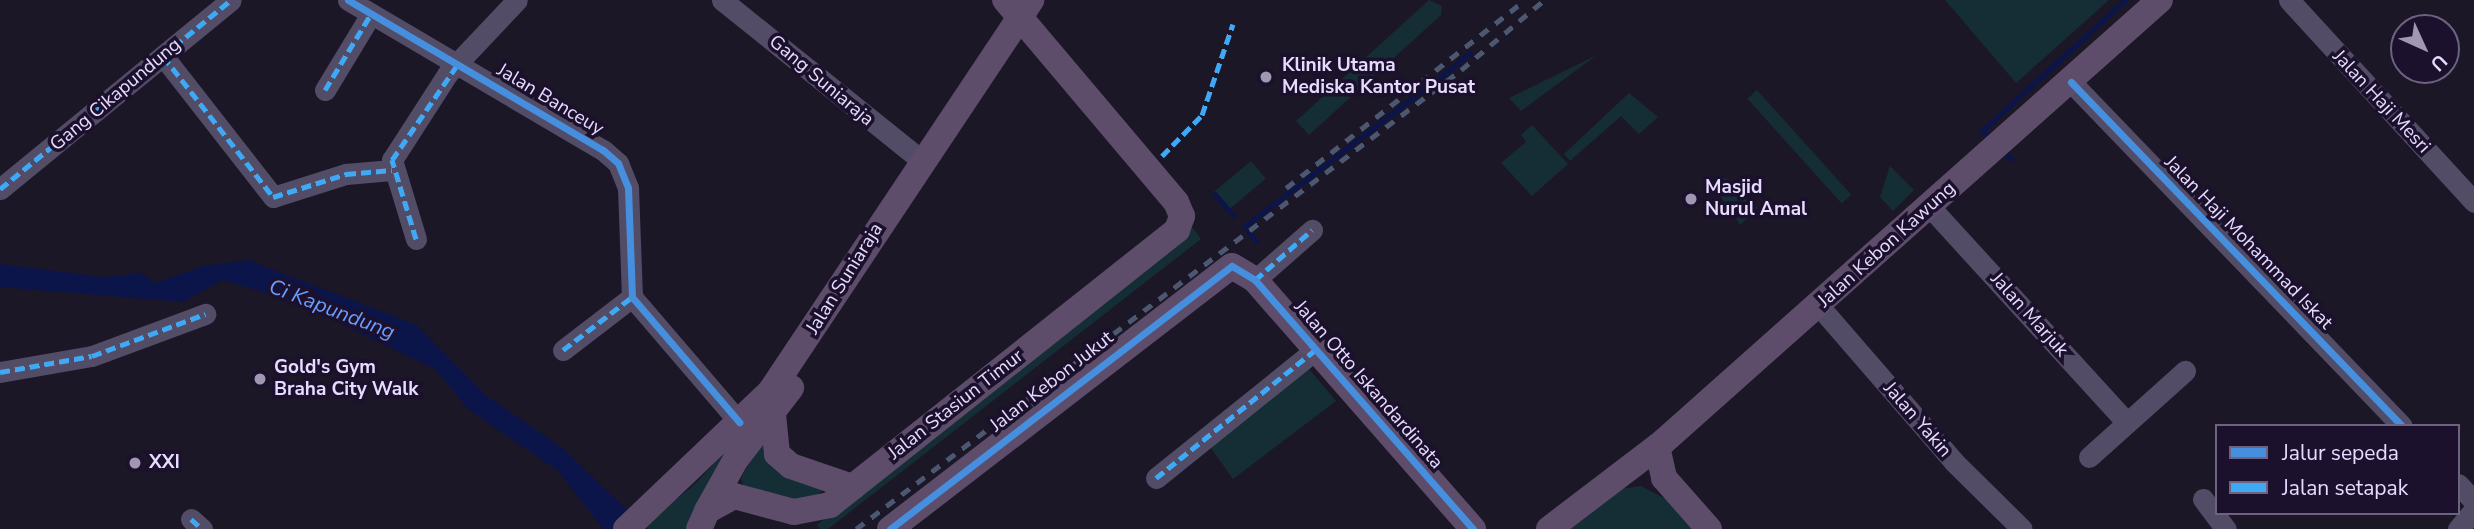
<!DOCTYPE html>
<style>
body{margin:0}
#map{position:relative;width:2474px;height:529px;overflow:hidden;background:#1c1726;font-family:"Nunito Sans",sans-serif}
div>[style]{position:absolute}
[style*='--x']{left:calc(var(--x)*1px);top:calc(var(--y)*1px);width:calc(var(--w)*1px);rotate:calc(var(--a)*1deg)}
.green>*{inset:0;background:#152d34;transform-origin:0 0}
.water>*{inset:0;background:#0c1549}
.stream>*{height:4.5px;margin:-2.25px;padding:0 2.25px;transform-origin:2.25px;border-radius:2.25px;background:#0c1549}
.minor>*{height:21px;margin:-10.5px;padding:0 10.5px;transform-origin:10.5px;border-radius:10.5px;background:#524c67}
.major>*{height:26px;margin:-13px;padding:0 13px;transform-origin:13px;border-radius:13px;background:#5d4d6b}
.rail>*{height:4.5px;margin-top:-2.25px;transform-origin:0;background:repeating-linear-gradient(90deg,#4c5871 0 10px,transparent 0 19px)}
.quiet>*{height:5px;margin-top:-2.5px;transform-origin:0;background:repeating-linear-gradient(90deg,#3fa9f5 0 10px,transparent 0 15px)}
.cycleway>*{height:7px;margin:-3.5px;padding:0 3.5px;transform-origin:3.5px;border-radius:3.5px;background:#468fdf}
.dots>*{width:19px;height:19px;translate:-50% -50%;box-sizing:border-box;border:4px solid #1b112c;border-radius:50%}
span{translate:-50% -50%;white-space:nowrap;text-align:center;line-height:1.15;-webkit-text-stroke:7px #1b112c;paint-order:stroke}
.poi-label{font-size:19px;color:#e7dcff;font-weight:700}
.left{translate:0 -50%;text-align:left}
.street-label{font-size:19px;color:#e7dcff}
.water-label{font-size:21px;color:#6a9cff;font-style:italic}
.legend{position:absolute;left:2215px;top:424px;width:245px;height:91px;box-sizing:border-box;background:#1b112c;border:2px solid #6d6280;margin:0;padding:9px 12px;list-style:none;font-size:21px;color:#e7dcff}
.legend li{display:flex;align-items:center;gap:14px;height:35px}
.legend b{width:35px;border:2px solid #6d6280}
.north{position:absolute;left:2390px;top:14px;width:70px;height:70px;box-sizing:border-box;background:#1b112c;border:2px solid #6d6280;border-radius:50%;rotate:135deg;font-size:19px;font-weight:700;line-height:28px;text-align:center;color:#e7dcff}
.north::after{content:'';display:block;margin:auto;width:24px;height:32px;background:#a097b3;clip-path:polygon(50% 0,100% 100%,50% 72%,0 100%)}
</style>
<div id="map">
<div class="green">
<i style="clip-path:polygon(1429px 0,1442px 6px,1441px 15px,1309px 135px,1296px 121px)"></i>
<i style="clip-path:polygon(1945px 0,2109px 0,2016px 83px)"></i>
<i style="clip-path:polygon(1597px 55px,1521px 111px,1509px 98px)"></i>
<i style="left:1757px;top:90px;width:141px;height:13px;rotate:48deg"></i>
<i style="clip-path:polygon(1629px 93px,1658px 117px,1639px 134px,1621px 116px,1570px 161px,1564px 154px)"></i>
<i style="clip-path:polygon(1532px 125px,1568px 164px,1532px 196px,1501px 163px,1526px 142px,1521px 135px)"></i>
<i style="left:1251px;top:161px;width:23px;height:48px;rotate:50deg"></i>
<i style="clip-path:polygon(1890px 166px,1914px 190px,1893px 211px,1880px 197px)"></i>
<i style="clip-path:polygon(1718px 176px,1731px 180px,1758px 208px,1740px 225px,1711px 183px)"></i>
<i style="clip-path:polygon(1193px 228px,1201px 239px,828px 529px,820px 529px,817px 525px)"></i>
<i style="clip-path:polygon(1304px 363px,1336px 401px,1233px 479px,1208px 444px)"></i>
<i style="clip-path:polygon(777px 396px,717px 471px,685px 529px,647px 529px,648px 521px,692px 487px)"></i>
<i style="clip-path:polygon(763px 438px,820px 482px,822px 492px,793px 506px,745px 492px,741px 478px)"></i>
<i style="clip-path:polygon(1641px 486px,1670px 501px,1694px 529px,1567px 529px,1613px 490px)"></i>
</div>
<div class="water">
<i style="clip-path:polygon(248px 260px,417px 325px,484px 394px,564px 449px,646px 529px,603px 529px,558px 471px,468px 409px,435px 369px,293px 301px,223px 280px,183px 302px,0 287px,0 264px,104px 277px,141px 273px,155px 283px,203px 266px)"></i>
</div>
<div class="stream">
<i style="--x:1434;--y:82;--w:46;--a:-38.9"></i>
<i style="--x:1991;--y:139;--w:12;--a:-138"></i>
<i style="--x:1982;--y:131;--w:194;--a:-42.5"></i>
<i style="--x:2002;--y:150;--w:13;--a:42"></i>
<i style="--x:1215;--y:194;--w:28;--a:49"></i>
<i style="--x:1244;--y:227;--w:232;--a:-37.5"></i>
<i style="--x:1248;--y:231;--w:13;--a:48"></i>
</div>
<div class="minor">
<i style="--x:348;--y:0;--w:296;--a:30.5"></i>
<i style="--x:603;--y:150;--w:20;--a:41"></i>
<i style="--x:618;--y:163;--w:27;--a:68"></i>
<i style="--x:628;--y:188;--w:109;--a:87.9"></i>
<i style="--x:632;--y:297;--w:165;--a:49.4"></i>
<i style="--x:722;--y:0;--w:257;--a:38.8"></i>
<i style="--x:2289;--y:0;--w:274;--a:47.5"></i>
<i style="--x:163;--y:56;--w:179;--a:52"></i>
<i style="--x:273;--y:197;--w:77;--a:-17.5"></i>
<i style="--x:346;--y:174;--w:46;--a:-5"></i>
<i style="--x:2071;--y:82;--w:477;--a:46.1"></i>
<i style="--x:325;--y:90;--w:89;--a:-58.8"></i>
<i style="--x:0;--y:189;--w:298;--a:-39.3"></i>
<i style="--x:1930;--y:207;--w:292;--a:47.6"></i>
<i style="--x:416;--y:239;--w:83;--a:-106.9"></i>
<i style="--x:392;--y:160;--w:103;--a:-57.2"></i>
<i style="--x:448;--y:73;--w:100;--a:-46.6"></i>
<i style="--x:1255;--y:280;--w:76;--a:-41.3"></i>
<i style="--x:1819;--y:306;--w:206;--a:49.1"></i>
<i style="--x:1954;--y:462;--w:95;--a:44.6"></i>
<i style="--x:563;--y:350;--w:87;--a:-37.5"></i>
<i style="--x:0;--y:372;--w:93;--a:-9.9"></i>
<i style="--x:92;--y:356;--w:121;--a:-20.4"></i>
<i style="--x:2089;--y:457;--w:129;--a:-41.9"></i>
<i style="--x:1156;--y:478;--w:203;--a:-38.8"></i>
<i style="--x:2458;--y:484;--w:23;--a:47"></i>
<i style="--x:2203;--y:499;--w:38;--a:53"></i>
<i style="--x:191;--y:519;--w:15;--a:42"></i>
<i style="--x:2458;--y:529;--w:25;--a:-50"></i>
</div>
<div class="major">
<i style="--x:773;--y:414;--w:40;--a:84.3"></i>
<i style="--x:777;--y:454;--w:18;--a:41"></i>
<i style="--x:791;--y:466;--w:65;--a:19"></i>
<i style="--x:1657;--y:447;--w:32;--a:77"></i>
<i style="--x:1664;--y:478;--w:68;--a:48.6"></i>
<i style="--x:708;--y:509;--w:57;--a:-60.8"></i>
<i style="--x:736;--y:459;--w:90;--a:-52.2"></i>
<i style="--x:626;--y:529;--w:199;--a:-43.6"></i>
<i style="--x:770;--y:392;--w:471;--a:-56.3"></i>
<i style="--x:699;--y:529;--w:20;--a:-66"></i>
<i style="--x:707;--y:511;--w:31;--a:-29"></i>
<i style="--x:734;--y:496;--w:62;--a:14.9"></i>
<i style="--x:794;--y:512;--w:37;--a:-11"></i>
<i style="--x:830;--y:505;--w:443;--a:-38.4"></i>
<i style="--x:1177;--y:230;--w:15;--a:-70"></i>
<i style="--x:1182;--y:216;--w:15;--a:-113"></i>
<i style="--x:1176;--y:202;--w:265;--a:-130.2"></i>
<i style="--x:890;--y:529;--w:431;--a:-37.6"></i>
<i style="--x:1232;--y:266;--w:27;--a:31"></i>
<i style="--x:1255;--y:280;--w:331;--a:48.8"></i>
<i style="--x:1549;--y:529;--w:143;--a:-37.3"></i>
<i style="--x:1663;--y:442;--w:665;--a:-41.65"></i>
</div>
<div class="rail">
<i style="--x:1286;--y:188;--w:304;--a:-38.2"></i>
<i style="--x:856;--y:529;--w:759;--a:-37.19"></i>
<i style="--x:1461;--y:70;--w:109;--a:-40.1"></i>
</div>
<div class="quiet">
<i style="--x:163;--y:56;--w:179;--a:52"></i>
<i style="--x:273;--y:197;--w:77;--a:-17.5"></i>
<i style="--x:346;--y:174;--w:46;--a:-5"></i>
<i style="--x:325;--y:90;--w:89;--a:-58.8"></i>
<i style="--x:1162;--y:156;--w:57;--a:-45.7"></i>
<i style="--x:1202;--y:115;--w:96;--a:-71.2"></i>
<i style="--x:0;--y:189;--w:298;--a:-39.3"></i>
<i style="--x:416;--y:239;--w:83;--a:-106.9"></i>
<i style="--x:392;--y:160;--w:116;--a:-55.5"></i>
<i style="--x:1255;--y:280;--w:76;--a:-41.3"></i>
<i style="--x:563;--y:350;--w:87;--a:-37.5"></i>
<i style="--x:0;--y:372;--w:93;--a:-9.9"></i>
<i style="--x:92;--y:356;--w:121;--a:-20.4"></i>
<i style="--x:1156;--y:478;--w:203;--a:-38.8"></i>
<i style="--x:191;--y:519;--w:15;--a:42"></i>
</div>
<div class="cycleway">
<i style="--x:348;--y:0;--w:296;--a:30.5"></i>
<i style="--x:603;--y:150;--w:20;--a:41"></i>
<i style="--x:618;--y:163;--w:27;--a:68"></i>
<i style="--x:628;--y:188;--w:109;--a:87.9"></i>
<i style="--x:632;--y:297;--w:165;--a:49.4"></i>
<i style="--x:2071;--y:82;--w:477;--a:46.1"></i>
<i style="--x:890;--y:529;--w:431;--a:-37.6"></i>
<i style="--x:1232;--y:266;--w:27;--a:31"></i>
<i style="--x:1255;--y:280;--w:331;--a:48.8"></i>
</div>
<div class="dots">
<i style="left:1266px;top:77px;background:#a097b3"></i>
<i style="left:1691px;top:199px;background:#a097b3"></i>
<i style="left:260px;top:379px;background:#a097b3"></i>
<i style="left:135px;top:463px;background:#a097b3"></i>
</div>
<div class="poi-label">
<span class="left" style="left:1282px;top:77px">Klinik Utama<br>Mediska Kantor Pusat</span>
<span class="left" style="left:1705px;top:199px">Masjid<br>Nurul Amal</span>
<span class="left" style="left:274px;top:379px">Gold's Gym<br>Braha City Walk</span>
<span class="left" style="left:149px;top:463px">XXI</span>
</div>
<div class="street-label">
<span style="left:821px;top:81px;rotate:40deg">Gang Suniaraja</span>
<span style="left:116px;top:95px;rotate:-40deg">Gang Cikapundung</span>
<span style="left:550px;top:100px;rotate:31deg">Jalan Banceuy</span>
<span style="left:2381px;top:102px;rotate:47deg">Jalan Haji Mesri</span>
<span style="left:2248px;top:243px;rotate:46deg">Jalan Haji Mohammad Iskat</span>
<span style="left:1887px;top:245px;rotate:-42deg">Jalan Kebon Kawung</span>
<span style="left:845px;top:279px;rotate:-58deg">Jalan Suniaraja</span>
<span style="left:2029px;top:315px;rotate:48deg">Jalan Marjuk</span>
<span style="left:1052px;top:382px;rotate:-38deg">Jalan Kebon Jukut</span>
<span style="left:1368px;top:385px;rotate:49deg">Jalan Otto Iskandardinata</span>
<span style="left:956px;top:405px;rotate:-38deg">Jalan Stasiun Timur</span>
<span style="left:1917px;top:420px;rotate:49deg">Jalan Yakin</span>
</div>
<div class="water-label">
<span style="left:332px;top:309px;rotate:21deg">Ci Kapundung</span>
</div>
<ul class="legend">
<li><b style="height:9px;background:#468fdf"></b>Jalur sepeda</li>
<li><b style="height:9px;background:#3fa9f5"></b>Jalan setapak</li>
</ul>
<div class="north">U</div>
</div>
